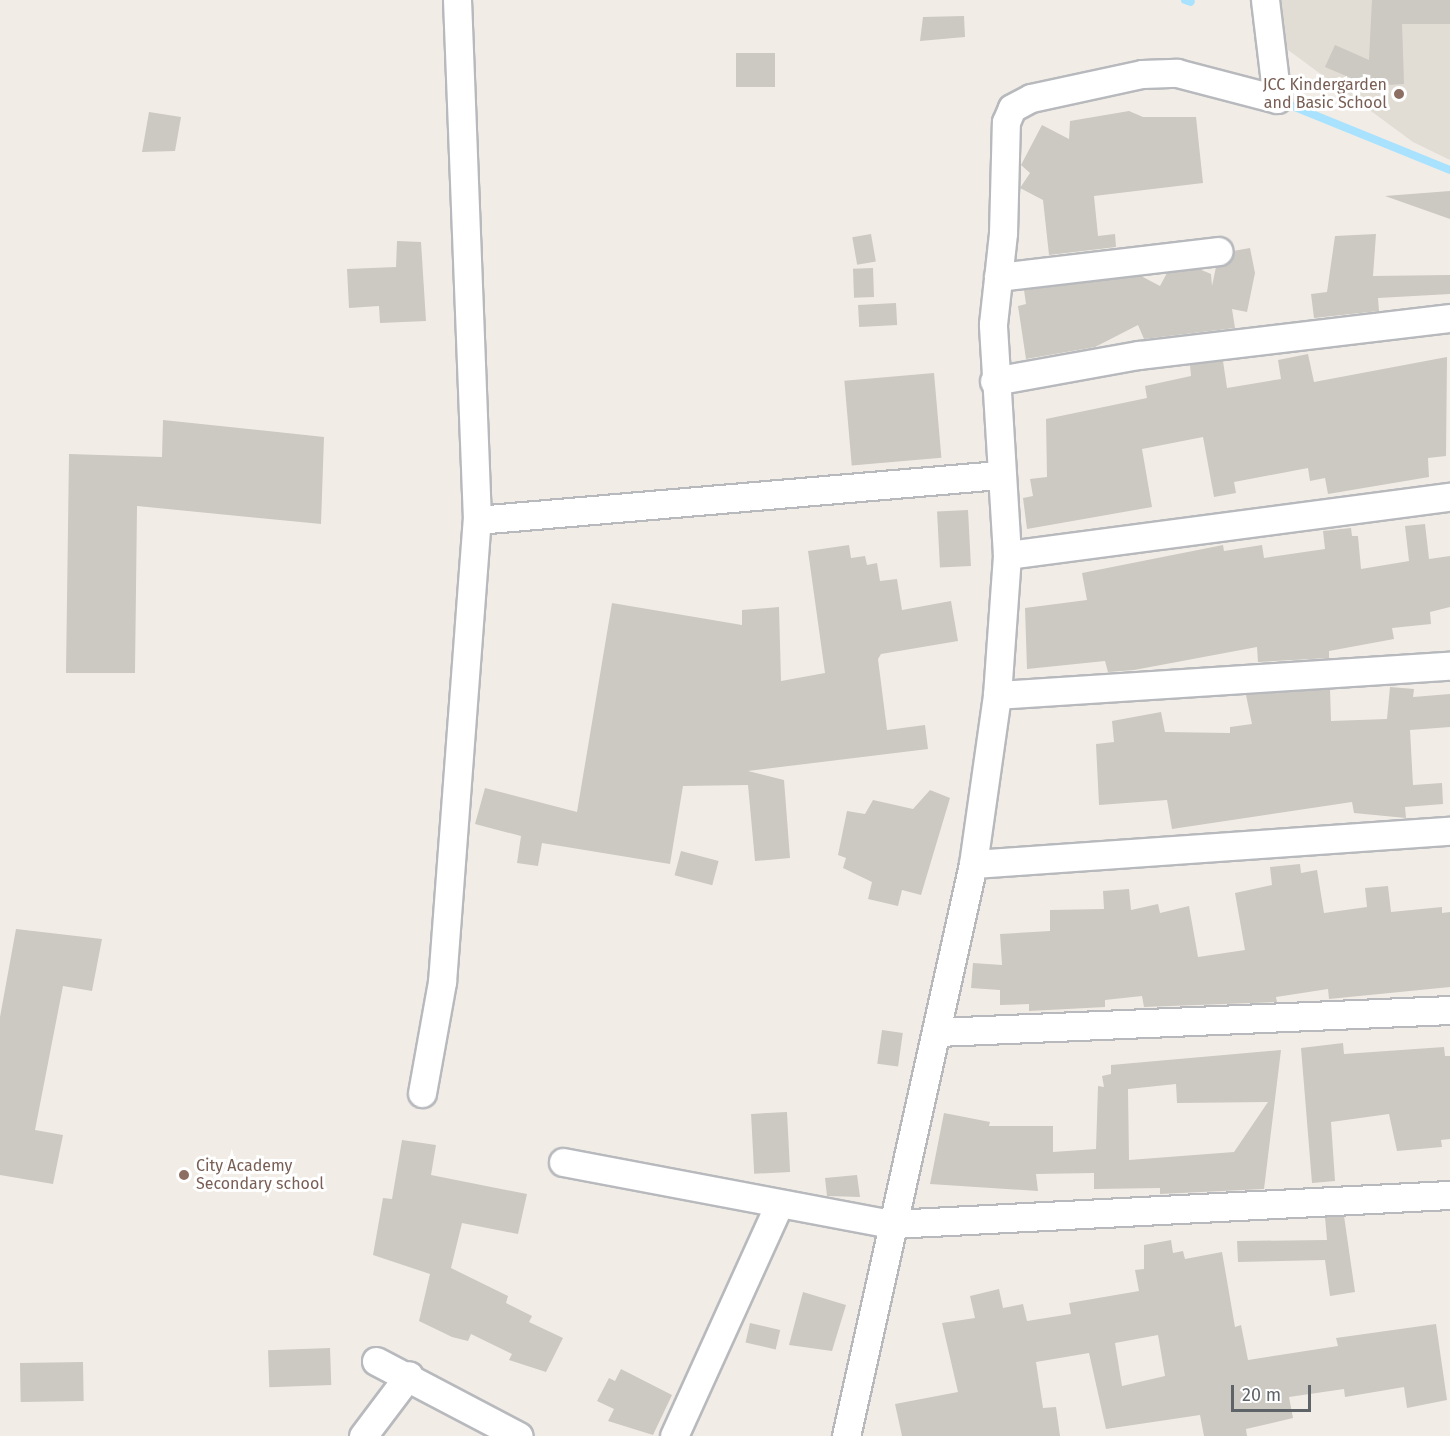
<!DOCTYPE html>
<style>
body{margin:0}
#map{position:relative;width:1450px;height:1436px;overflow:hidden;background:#f1ede6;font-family:"Fira Sans",sans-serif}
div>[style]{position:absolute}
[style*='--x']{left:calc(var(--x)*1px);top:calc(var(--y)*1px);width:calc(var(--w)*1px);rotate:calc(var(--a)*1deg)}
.education>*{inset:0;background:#e1dcd4}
.stream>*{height:8px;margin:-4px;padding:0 4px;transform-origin:4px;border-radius:4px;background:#a8e2ff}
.building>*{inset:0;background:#ccc8c2;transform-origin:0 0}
.roads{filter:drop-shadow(2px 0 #b7b9bd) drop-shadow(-2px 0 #b7b9bd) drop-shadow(0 2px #b7b9bd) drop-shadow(0 -2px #b7b9bd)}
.minor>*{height:27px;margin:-13.5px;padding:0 13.5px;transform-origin:13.5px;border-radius:13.5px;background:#fff}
.dots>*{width:16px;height:16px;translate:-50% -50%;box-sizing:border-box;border:3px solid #fff;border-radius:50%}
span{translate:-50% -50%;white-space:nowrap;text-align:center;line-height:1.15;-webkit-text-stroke:6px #fff;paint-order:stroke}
.education-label{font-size:16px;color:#785e54}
.right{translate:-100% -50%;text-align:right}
.left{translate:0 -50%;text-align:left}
.scale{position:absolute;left:1231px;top:1385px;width:80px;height:27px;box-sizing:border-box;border:3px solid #5e6367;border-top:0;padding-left:8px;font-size:18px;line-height:21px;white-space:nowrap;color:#5e6367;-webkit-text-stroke:4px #fff;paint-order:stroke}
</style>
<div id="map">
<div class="education">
<i style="clip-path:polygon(1281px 0,1450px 0,1450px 160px,1413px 142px,1284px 47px)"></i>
</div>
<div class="stream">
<i style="--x:1185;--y:0;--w:6;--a:18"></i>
<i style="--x:1280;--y:101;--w:183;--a:22.1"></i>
</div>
<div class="building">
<i style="clip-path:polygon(1372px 0,1450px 0,1450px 24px,1402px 24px,1404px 84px,1370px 86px,1325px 67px,1335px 45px,1369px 60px)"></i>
<i style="clip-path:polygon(964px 16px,965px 37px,920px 41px,923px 17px)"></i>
<i style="left:736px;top:53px;width:39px;height:34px"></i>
<i style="clip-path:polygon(1129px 111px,1143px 117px,1196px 117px,1203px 183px,1094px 196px,1098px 236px,1115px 234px,1116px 247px,1049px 255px,1043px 200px,1020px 188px,1030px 173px,1021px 165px,1042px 125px,1069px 139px,1070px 121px)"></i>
<i style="clip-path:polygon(149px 112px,181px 117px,175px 151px,142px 152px)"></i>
<i style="clip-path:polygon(1450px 191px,1450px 219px,1385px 196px)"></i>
<i style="left:871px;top:234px;width:28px;height:19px;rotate:80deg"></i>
<i style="clip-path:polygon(1376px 234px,1373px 276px,1450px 275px,1450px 294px,1378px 298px,1379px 311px,1314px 318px,1311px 294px,1327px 292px,1335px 236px)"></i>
<i style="clip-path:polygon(397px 241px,421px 242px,426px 321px,380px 323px,379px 306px,349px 308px,347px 269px,396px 267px)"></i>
<i style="clip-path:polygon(1250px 248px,1255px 273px,1247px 312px,1232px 309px,1235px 328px,1144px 339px,1138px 325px,1095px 347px,1026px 359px,1018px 306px,1026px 304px,1024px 290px,1141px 276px,1160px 286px,1167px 273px,1199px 269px,1211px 274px,1212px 286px,1216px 267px,1228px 263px,1233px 251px)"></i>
<i style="left:873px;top:268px;width:29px;height:20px;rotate:88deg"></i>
<i style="left:896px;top:303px;width:22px;height:38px;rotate:87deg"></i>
<i style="clip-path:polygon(1308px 354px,1314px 382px,1447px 357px,1446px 456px,1428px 458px,1429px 477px,1328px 494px,1325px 478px,1310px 481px,1308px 468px,1234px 482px,1236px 493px,1214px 497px,1203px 437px,1142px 449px,1152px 507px,1027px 529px,1023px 498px,1033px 496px,1030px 479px,1047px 477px,1046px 419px,1147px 398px,1145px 386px,1191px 376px,1190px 365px,1223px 361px,1227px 388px,1281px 379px,1278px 360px)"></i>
<i style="left:934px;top:373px;width:85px;height:90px;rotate:85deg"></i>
<i style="clip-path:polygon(163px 420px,324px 437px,321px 524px,137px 506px,135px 673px,66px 673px,69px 454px,162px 457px)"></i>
<i style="left:968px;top:510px;width:56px;height:31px;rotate:87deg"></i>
<i style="clip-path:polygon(1425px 524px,1429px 559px,1450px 556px,1450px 607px,1430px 612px,1431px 624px,1392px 628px,1394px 639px,1329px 651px,1329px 658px,1258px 662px,1257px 647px,1134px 670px,1108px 672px,1105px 661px,1027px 669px,1025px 608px,1087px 600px,1082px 573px,1223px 545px,1224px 551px,1262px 545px,1264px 558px,1325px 549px,1323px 531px,1351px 528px,1352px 536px,1358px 536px,1361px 569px,1409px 561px,1405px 526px)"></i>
<i style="clip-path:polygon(849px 545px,851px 558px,865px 556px,867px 565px,877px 563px,880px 581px,897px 579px,902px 610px,951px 601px,958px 641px,881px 654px,878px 659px,887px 730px,925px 725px,928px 749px,748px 771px,784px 780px,790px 858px,755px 861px,748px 785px,683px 786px,670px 864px,542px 843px,538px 866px,517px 863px,521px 836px,475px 824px,485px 788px,577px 812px,612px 603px,742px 625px,742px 610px,779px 607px,781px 681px,825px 673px,808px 551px)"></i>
<i style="clip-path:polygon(1390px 687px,1414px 689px,1413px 697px,1450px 694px,1450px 727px,1410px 730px,1413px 785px,1442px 783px,1443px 804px,1405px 807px,1406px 818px,1354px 813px,1352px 802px,1172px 829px,1167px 800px,1099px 805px,1096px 744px,1114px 742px,1112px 721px,1161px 712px,1165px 732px,1230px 733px,1230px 727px,1252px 724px,1246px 695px,1330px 689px,1331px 721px,1387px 719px)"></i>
<i style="clip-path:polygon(930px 790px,950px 798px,921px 895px,902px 890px,898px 906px,868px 899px,872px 882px,843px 868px,846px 858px,838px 855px,847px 811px,865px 814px,873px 800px,913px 809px)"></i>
<i style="left:681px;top:851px;width:39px;height:25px;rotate:15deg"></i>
<i style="clip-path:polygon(1300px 864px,1301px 873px,1317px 870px,1324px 913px,1367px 907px,1365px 888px,1388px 886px,1391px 912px,1442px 907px,1442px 913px,1450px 912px,1450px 987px,1329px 999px,1328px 989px,1276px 997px,1277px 1002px,1144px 1007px,1142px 996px,1105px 1000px,1105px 1007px,1029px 1011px,1029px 1004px,1000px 1005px,1000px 990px,971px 988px,973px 963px,1002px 965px,1000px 934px,1050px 931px,1050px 910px,1104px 909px,1103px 891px,1129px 889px,1131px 910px,1158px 904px,1160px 913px,1189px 906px,1198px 957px,1245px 950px,1235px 893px,1272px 885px,1270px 867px)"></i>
<i style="clip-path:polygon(16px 929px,102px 939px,92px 991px,63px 986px,35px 1130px,63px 1135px,53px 1184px,0 1175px,0 1017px)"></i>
<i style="left:882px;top:1030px;width:21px;height:34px;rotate:8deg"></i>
<i style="clip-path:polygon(1343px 1043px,1344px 1054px,1444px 1047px,1445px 1056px,1450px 1056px,1450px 1139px,1441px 1140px,1442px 1147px,1397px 1151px,1389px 1114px,1331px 1122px,1335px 1181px,1312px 1183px,1301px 1048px)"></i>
<i style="clip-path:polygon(evenodd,1281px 1050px,1264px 1189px,1160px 1194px,1160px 1188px,1094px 1189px,1094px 1173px,1036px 1174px,1038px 1191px,930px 1184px,944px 1113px,990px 1122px,989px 1126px,1053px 1126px,1053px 1152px,1096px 1149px,1098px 1086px,1104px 1087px,1102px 1076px,1111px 1074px,1111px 1065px,1281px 1050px,1176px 1084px,1177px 1103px,1268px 1102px,1234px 1152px,1129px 1160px,1128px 1089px,1176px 1084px)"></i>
<i style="left:787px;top:1112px;width:60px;height:36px;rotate:87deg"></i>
<i style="clip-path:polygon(402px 1140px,436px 1145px,431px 1175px,527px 1194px,518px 1234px,462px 1223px,451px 1268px,508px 1296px,506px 1303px,532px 1316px,529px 1322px,563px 1338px,546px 1372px,509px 1360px,512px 1354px,471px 1334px,468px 1341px,452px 1337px,419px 1321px,430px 1274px,373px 1255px,383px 1198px,392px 1199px)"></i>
<i style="clip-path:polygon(857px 1175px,860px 1197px,827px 1196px,825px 1178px)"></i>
<i style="clip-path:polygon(1344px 1216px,1355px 1292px,1330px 1296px,1325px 1260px,1238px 1262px,1237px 1241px,1327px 1240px,1325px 1217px)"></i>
<i style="clip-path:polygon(evenodd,1171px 1240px,1173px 1253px,1183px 1251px,1185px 1259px,1222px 1252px,1235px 1327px,1241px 1325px,1248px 1360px,1338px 1346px,1336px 1338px,1436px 1324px,1447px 1400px,1407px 1408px,1404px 1387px,1345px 1397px,1344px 1389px,1289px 1397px,1293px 1418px,1246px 1429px,1247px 1436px,1204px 1436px,1200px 1415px,1106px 1429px,1089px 1353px,1036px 1362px,1043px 1408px,1056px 1407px,1060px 1436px,902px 1436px,895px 1404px,958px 1392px,942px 1323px,975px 1318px,970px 1296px,999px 1289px,1003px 1308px,1023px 1304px,1027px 1321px,1071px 1314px,1069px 1303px,1139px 1291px,1135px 1270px,1144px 1269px,1144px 1245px,1171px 1240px,1158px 1335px,1165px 1376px,1122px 1386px,1115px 1343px,1158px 1335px)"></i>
<i style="clip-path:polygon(803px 1292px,846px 1305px,832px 1351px,789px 1345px)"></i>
<i style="left:750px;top:1323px;width:31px;height:20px;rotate:13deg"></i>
<i style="left:330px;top:1348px;width:37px;height:62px;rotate:88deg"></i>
<i style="left:83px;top:1362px;width:39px;height:63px;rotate:89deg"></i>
<i style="clip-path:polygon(621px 1369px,672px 1395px,653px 1435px,608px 1421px,614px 1409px,597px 1401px,609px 1378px,615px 1381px)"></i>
</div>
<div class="roads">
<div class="minor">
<i style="--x:998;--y:277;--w:222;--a:-6.7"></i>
<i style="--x:994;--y:381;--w:147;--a:-10.2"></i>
<i style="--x:1139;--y:355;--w:313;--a:-6.8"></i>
<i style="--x:477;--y:520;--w:524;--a:-4.93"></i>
<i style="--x:1007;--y:555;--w:447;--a:-7.5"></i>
<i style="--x:997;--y:695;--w:454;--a:-3.7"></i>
<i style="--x:973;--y:864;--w:478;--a:-4"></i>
<i style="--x:938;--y:1032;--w:512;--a:-2.46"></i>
<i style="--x:422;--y:1093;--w:113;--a:-79.8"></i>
<i style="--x:442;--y:982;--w:463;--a:-85.7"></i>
<i style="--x:477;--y:520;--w:520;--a:-92.2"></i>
<i style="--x:563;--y:1162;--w:335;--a:10.7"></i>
<i style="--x:892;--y:1224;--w:559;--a:-2.98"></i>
<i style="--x:376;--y:1361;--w:161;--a:27.7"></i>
<i style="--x:363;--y:1436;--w:76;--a:-53"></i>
<i style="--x:674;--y:1436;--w:254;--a:-65.6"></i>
<i style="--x:846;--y:1436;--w:586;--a:-77.48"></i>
<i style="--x:973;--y:864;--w:171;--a:-81.9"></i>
<i style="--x:997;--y:695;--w:140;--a:-85.9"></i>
<i style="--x:1007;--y:555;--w:231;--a:-93.5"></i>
<i style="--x:993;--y:324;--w:92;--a:-83.7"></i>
<i style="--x:1003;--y:233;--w:111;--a:-88.5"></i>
<i style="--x:1006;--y:122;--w:15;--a:-67"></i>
<i style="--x:1012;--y:108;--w:21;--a:-28"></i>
<i style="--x:1031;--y:98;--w:114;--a:-12.2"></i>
<i style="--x:1142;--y:74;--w:35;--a:-2"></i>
<i style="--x:1177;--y:73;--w:103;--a:14.6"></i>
<i style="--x:1277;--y:99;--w:100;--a:-96.9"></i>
</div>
</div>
<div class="dots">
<i style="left:1399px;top:94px;background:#8d6e63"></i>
<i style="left:184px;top:1175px;background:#8d6e63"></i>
</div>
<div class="education-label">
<span class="right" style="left:1387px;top:94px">JCC Kindergarden<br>and Basic School</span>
<span class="left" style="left:196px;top:1175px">City Academy<br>Secondary school</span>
</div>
<div class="scale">20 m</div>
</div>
